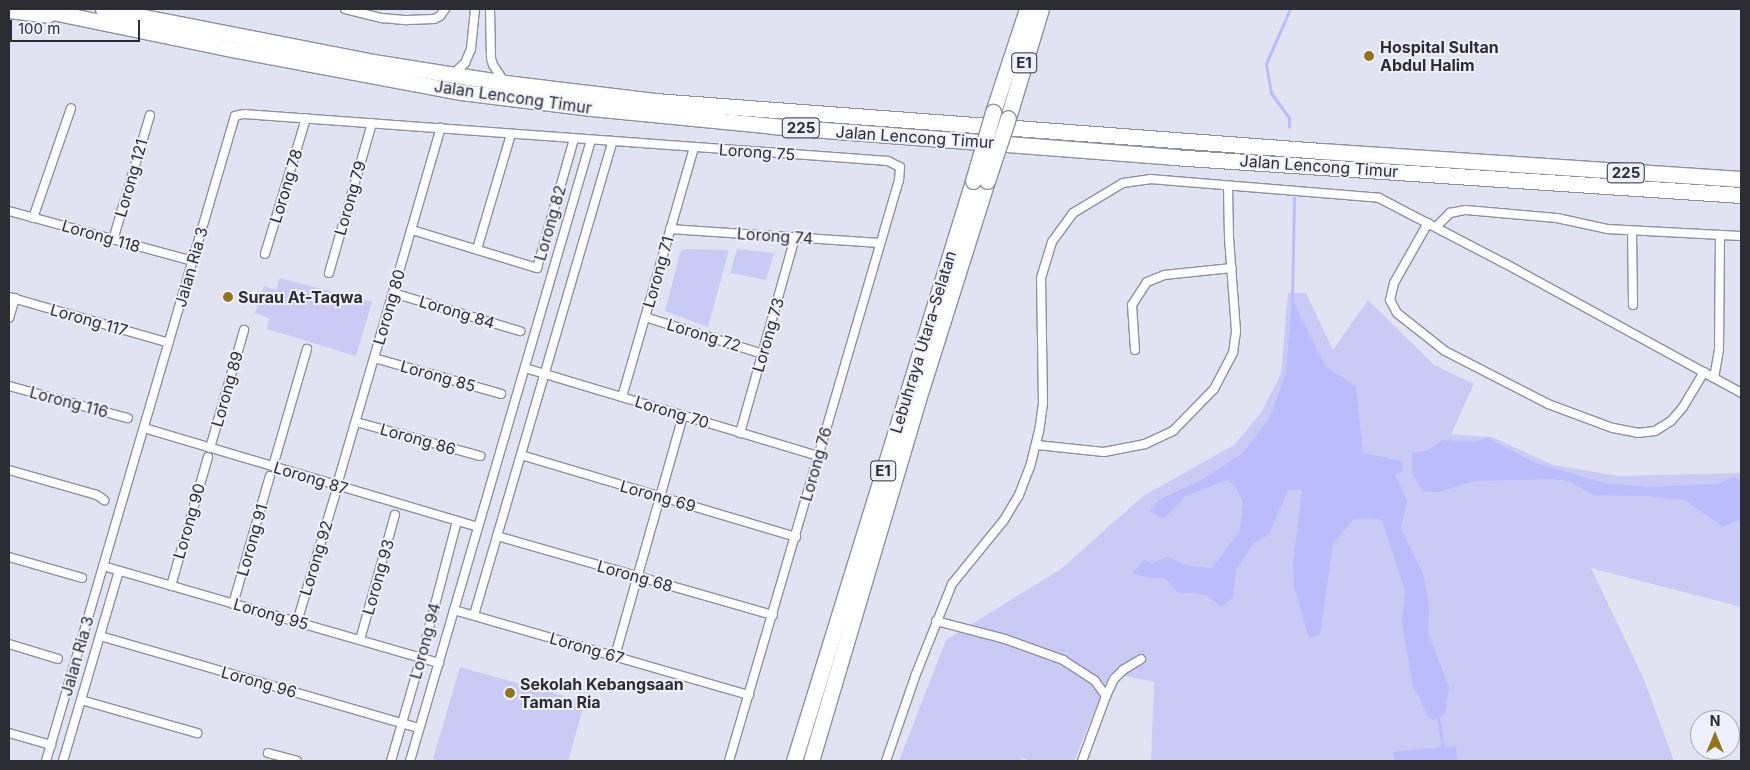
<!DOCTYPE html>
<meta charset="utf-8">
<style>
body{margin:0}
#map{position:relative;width:1750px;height:770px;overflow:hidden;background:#e1e3f3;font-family:Inter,sans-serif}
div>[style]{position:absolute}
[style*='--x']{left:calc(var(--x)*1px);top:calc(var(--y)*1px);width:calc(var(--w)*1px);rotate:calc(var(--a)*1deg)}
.green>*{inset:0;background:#c9cbf5}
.water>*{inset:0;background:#babcfb}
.stream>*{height:2.5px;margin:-1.25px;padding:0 1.25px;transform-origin:1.25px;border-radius:1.25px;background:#babcfb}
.roads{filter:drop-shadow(1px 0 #8f909f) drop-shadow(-1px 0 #8f909f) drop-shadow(0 1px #8f909f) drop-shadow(0 -1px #8f909f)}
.street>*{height:8px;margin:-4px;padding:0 4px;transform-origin:4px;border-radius:4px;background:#fff}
.highway>*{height:15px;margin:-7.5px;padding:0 7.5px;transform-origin:7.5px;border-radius:7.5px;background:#fff}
.bridges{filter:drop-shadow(1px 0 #8f909f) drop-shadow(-1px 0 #8f909f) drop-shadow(0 1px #8f909f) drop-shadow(0 -1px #8f909f)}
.highway-bridge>*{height:15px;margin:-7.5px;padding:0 7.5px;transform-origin:7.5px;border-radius:7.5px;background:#fff}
.dots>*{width:14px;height:14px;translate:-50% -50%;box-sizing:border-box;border:2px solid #eff0fd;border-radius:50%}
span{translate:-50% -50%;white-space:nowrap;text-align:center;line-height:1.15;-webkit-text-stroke:4px #eff0fd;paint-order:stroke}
.shield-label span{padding:1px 4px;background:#eff0fd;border:1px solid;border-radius:4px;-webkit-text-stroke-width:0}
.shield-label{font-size:15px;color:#2c2c32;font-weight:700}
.poi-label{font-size:16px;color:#2c2c32;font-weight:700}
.left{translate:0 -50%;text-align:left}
.street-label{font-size:16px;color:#2c2c32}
.frame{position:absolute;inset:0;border:10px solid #2c2c32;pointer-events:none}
.north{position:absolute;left:1690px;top:710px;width:50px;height:50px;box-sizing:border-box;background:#eff0fd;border:1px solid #a1a2ac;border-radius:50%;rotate:0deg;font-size:14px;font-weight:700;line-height:20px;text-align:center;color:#2c2c32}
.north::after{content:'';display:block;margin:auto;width:18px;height:22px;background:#94741b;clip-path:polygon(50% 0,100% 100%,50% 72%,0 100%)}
.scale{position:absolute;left:10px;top:20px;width:130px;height:22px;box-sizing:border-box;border:2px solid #2c2c32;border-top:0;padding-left:6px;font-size:15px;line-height:18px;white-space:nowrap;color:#2c2c32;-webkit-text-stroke:4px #eff0fd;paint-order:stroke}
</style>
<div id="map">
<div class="green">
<i style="clip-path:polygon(688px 249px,729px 250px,708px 327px,665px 311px,681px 250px)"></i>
<i style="clip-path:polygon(737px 249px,774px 253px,766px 280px,730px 273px)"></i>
<i style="clip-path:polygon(280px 278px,372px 302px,356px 356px,267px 329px,269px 318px,255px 313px,264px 286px,276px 290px)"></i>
<i style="clip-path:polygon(1288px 293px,1306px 293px,1333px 350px,1368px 300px,1434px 365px,1474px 384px,1451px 434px,1492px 437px,1553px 465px,1618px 476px,1741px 473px,1741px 607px,1591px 568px,1643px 677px,1674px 761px,1151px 761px,1154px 682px,1110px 673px,1074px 761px,1031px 761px,1022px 758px,1020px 761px,899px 761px,946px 640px,1061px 569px,1143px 496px,1234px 445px,1261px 413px,1281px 374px)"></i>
<i style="clip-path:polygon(460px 667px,585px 702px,568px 761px,440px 761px,433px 759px)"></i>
</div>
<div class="water">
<i style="clip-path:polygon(1292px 299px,1326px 367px,1356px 386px,1363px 453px,1402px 461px,1403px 471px,1395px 474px,1407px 501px,1401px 528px,1423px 574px,1429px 604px,1428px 633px,1449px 687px,1445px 714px,1433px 720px,1427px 716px,1420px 698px,1413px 687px,1402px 622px,1405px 590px,1382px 520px,1371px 518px,1354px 519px,1333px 544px,1320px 635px,1309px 638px,1294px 587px,1293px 564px,1302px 490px,1288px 490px,1269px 534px,1253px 544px,1236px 570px,1233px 598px,1221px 607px,1208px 596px,1196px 593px,1178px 593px,1165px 578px,1150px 578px,1132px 573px,1144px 560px,1152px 563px,1168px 557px,1188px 566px,1212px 568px,1240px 531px,1243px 503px,1235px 486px,1227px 480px,1185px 496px,1164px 519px,1150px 511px,1159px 500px,1203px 479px,1243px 453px,1270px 417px,1286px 373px)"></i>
<i style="clip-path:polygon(1488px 438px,1533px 462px,1604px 483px,1647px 487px,1717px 484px,1735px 477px,1741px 481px,1741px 526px,1738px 520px,1723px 527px,1685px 500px,1645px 496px,1594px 495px,1568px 481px,1552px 479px,1475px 481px,1438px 492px,1423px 491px,1412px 473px,1412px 453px,1429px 450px,1442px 440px,1473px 442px)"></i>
<i style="clip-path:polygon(1456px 746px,1457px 761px,1396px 761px,1393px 752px)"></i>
</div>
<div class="stream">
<i style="--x:1289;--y:127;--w:9;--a:-90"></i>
<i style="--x:1289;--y:118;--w:31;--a:-126"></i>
<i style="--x:1271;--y:93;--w:29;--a:-100"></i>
<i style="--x:1266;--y:64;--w:60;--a:-66.4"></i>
<i style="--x:1292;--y:301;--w:103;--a:-88.9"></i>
<i style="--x:1438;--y:714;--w:36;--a:81"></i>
</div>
<div class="roads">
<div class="street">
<i style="--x:345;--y:9;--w:38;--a:14"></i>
<i style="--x:382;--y:18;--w:25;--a:5"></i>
<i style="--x:407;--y:20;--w:27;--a:-2"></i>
<i style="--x:434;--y:19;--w:7;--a:-27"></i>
<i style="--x:440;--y:16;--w:9;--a:-54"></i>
<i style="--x:490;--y:9;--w:49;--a:88.8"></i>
<i style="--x:491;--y:58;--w:7;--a:74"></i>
<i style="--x:493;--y:65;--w:22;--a:56"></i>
<i style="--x:452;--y:75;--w:18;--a:-43"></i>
<i style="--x:465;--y:63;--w:15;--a:-67"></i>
<i style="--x:471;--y:49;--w:40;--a:-84.3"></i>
<i style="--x:9;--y:211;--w:191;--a:15.2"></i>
<i style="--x:33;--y:218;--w:116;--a:-70.9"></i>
<i style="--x:1428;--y:223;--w:69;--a:119.5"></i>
<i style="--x:1394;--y:283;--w:17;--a:103"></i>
<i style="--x:1390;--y:300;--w:15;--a:62"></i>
<i style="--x:1397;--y:313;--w:61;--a:38.4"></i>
<i style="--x:1445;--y:351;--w:116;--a:27.2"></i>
<i style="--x:1548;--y:404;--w:69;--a:20.3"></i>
<i style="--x:1613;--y:428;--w:25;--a:11"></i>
<i style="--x:1638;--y:433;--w:17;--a:-7"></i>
<i style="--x:1655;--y:431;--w:19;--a:-32"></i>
<i style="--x:1671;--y:421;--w:18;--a:-49"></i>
<i style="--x:1683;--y:407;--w:41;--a:-59"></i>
<i style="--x:1436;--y:227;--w:20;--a:-45"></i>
<i style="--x:1450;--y:213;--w:16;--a:-11"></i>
<i style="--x:1466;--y:210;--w:91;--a:5"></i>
<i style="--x:1557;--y:218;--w:51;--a:12.4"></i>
<i style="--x:1607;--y:229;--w:134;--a:3"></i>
<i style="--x:670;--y:229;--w:210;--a:3.8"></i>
<i style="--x:412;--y:230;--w:131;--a:16.9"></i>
<i style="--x:537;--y:268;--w:134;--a:-74"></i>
<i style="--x:1632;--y:231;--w:74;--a:89.2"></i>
<i style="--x:113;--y:240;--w:130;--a:-73.5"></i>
<i style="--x:477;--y:249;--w:120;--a:-73.5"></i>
<i style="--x:265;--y:254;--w:142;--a:-73.2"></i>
<i style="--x:329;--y:273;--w:156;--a:-74"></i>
<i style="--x:393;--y:293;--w:133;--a:16.7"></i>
<i style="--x:9;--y:297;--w:166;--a:16"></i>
<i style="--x:645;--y:317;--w:124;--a:17.4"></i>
<i style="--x:9;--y:318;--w:21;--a:-73"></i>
<i style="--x:1135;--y:350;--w:45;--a:-93.8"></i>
<i style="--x:1132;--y:305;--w:27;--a:-57"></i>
<i style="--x:1147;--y:282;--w:18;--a:-22"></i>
<i style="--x:1164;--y:275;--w:68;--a:-5.9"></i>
<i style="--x:374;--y:358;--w:132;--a:15.8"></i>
<i style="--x:525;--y:368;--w:307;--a:16.7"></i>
<i style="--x:1714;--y:378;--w:29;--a:-80"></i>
<i style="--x:1719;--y:349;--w:114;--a:-89.5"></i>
<i style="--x:9;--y:386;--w:123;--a:15.1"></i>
<i style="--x:622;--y:397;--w:260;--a:-73.9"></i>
<i style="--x:356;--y:422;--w:129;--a:15.3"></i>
<i style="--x:144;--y:428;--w:348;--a:16.5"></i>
<i style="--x:740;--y:433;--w:204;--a:-74.3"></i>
<i style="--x:1037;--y:445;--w:67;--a:6"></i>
<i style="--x:1104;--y:452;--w:42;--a:-11"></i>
<i style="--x:1145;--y:444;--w:31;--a:-25"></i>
<i style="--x:1173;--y:431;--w:59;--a:-45.7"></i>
<i style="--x:1214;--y:389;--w:41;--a:-62.2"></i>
<i style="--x:1233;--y:353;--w:22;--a:-82"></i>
<i style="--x:1236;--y:331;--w:93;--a:-94.3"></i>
<i style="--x:1229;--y:238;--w:52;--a:-91.1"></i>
<i style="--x:210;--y:448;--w:123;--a:-73.9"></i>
<i style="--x:521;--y:455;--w:287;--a:16.6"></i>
<i style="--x:273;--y:466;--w:122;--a:-73.8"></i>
<i style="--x:9;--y:470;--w:91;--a:15.9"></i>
<i style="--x:97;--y:495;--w:9;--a:36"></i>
<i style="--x:337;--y:485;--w:372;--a:-73.8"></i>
<i style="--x:497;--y:536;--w:287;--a:16"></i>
<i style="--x:9;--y:557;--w:76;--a:16"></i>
<i style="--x:103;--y:566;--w:350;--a:16.1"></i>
<i style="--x:171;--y:586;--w:134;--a:-74"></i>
<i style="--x:233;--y:604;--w:133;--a:-73.9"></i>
<i style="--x:454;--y:610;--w:307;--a:16.1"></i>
<i style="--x:474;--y:615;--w:494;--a:-73.7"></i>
<i style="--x:936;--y:621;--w:71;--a:14.6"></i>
<i style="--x:1005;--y:639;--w:62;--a:19.9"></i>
<i style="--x:1063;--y:660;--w:38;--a:33"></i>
<i style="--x:1095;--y:681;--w:19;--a:54"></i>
<i style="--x:297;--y:622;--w:133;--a:-73.3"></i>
<i style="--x:100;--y:636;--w:332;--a:16.1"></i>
<i style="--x:360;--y:640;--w:130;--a:-74.4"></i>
<i style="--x:9;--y:644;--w:51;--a:17"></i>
<i style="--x:615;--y:656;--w:249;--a:-74.2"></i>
<i style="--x:81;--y:700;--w:121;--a:15.9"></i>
<i style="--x:9;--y:733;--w:44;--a:15.9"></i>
<i style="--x:268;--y:753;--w:30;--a:15"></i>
<i style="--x:46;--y:761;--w:672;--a:-73.67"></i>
<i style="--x:235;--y:116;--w:9;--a:-13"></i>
<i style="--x:244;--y:114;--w:646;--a:4.17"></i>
<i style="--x:888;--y:161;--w:13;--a:27"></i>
<i style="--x:900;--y:167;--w:13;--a:94"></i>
<i style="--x:899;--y:180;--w:605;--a:106.31"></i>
<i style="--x:63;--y:761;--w:198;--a:-73.6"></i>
<i style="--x:391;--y:761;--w:107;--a:-73.8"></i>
<i style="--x:421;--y:658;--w:142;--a:-75.3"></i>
<i style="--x:410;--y:761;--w:647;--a:-73.75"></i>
<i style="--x:886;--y:761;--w:92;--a:-71"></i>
<i style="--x:916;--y:674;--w:97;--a:-68.2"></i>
<i style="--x:952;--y:584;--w:82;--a:-50.9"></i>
<i style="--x:1004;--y:520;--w:29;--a:-59"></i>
<i style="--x:1019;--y:495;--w:30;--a:-69"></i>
<i style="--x:1030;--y:467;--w:36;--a:-76"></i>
<i style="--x:1039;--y:432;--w:29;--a:-82"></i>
<i style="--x:1043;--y:403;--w:125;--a:-90.9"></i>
<i style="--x:1041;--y:278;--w:38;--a:-73"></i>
<i style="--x:1052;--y:242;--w:36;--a:-54"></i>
<i style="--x:1073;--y:213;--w:58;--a:-31"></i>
<i style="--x:1123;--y:183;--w:27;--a:-8"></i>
<i style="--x:1150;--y:179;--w:230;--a:4.7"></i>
<i style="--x:1379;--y:198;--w:141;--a:27.5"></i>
<i style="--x:1504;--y:263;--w:270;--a:28.7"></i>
<i style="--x:1082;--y:761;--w:69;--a:-69.7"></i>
<i style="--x:1106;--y:696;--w:19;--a:-65"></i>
<i style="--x:1114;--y:679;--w:13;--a:-45"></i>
<i style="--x:1123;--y:670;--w:21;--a:-31"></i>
</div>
<div class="highway">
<i style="--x:38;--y:9;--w:202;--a:11.7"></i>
<i style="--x:236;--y:50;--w:229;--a:10.6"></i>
<i style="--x:461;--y:92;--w:131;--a:7"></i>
<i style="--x:591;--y:108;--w:183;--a:5.6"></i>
<i style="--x:773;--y:126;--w:400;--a:4.4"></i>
<i style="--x:1172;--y:157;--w:570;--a:3.82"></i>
<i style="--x:103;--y:9;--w:275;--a:11.1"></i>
<i style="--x:373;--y:62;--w:134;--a:9"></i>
<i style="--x:505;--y:83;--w:151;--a:6.8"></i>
<i style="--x:655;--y:101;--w:668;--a:4.29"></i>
<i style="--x:1321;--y:151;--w:421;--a:3.8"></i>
<i style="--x:9;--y:10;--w:39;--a:7"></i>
<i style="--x:993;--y:112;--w:108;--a:-71.7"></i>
<i style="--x:1008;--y:118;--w:114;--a:-73.2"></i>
<i style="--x:794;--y:761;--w:607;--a:-72.85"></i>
<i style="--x:811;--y:761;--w:387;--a:-73.5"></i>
<i style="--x:921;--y:390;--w:219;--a:-72.5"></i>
</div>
</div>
<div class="bridges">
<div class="highway-bridge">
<i style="--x:973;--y:181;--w:72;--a:-73.8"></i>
<i style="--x:987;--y:181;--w:66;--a:-71.6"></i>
</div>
</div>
<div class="dots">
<i style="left:1369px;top:56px;background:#94741b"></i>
<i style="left:228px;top:297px;background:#94741b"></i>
<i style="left:510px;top:693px;background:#94741b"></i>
</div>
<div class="shield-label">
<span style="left:1024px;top:63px">E1</span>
<span style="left:801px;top:128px">225</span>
<span style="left:1626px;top:173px">225</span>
<span style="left:883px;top:471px">E1</span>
</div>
<div class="poi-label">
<span class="left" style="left:1380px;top:56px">Hospital Sultan<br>Abdul Halim</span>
<span class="left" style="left:238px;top:297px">Surau At-Taqwa</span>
<span class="left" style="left:520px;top:693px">Sekolah Kebangsaan<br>Taman Ria</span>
</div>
<div class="street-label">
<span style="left:513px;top:97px;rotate:8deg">Jalan Lencong Timur</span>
<span style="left:915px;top:137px;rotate:4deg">Jalan Lencong Timur</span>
<span style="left:757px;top:152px;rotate:4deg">Lorong 75</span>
<span style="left:1319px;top:166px;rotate:4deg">Jalan Lencong Timur</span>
<span style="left:131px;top:178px;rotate:-74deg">Lorong 121</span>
<span style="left:286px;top:186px;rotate:-73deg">Lorong 78</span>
<span style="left:350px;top:198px;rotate:-74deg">Lorong 79</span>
<span style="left:550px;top:223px;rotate:-74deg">Lorong 82</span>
<span style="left:101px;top:236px;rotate:16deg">Lorong 118</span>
<span style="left:775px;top:236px;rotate:4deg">Lorong 74</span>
<span style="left:191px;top:267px;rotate:-74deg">Jalan Ria 3</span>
<span style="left:658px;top:272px;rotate:-74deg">Lorong 71</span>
<span style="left:389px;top:307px;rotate:-74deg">Lorong 80</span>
<span style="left:457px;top:312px;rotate:17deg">Lorong 84</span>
<span style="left:89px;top:320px;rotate:16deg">Lorong 117</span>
<span style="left:704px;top:335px;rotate:17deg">Lorong 72</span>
<span style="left:768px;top:335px;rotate:-74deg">Lorong 73</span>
<span style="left:923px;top:342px;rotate:-73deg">Lebuhraya Utara–Selatan</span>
<span style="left:438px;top:376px;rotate:16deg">Lorong 85</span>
<span style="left:227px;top:389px;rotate:-74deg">Lorong 89</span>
<span style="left:69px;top:402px;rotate:15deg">Lorong 116</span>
<span style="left:672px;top:412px;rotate:17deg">Lorong 70</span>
<span style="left:418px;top:439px;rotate:16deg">Lorong 86</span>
<span style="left:816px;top:464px;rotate:-74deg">Lorong 76</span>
<span style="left:311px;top:478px;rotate:17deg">Lorong 87</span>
<span style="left:658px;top:496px;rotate:16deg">Lorong 69</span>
<span style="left:189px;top:521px;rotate:-74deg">Lorong 90</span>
<span style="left:252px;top:540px;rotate:-74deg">Lorong 91</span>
<span style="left:316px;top:558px;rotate:-73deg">Lorong 92</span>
<span style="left:635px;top:576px;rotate:16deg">Lorong 68</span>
<span style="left:378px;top:577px;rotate:-74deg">Lorong 93</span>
<span style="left:271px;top:614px;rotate:16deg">Lorong 95</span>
<span style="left:425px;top:641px;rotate:-75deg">Lorong 94</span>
<span style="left:587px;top:648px;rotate:16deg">Lorong 67</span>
<span style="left:77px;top:656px;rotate:-74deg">Jalan Ria 3</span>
<span style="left:259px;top:682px;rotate:16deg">Lorong 96</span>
</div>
<div class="frame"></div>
<div class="north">N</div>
<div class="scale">100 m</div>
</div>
